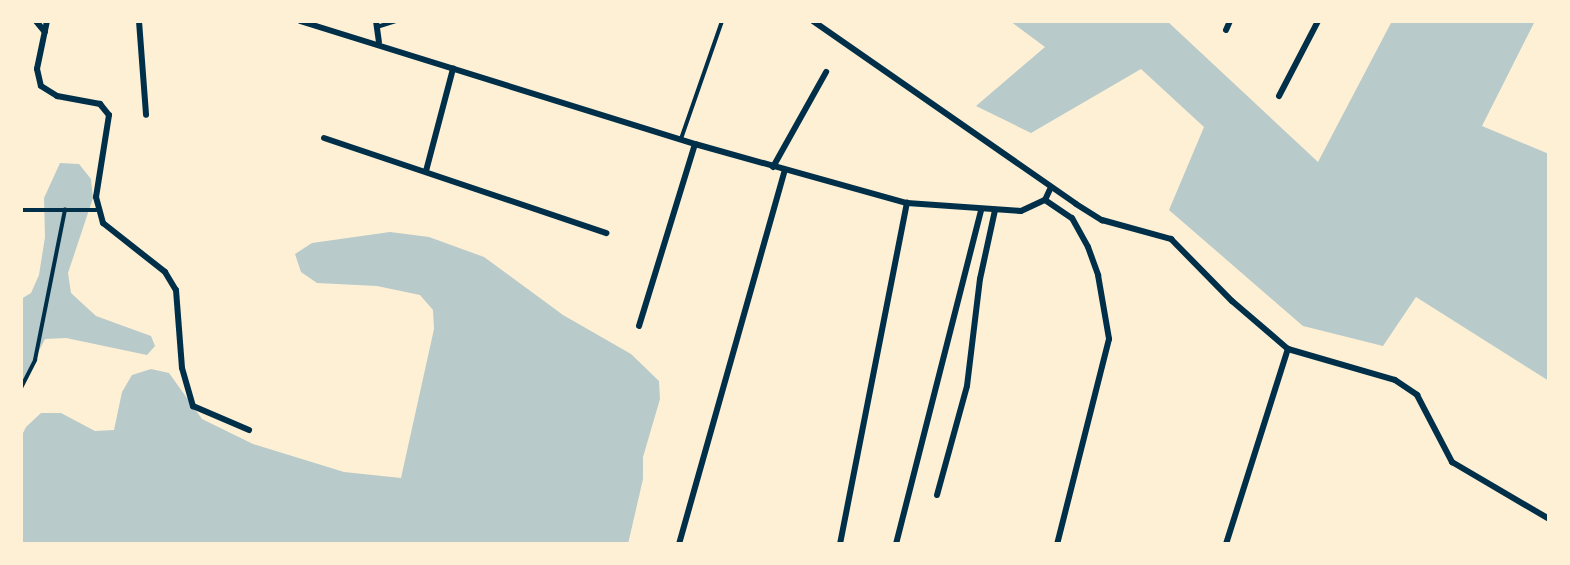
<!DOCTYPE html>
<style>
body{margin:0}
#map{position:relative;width:1570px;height:565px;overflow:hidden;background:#fdf0d5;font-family:Lato,sans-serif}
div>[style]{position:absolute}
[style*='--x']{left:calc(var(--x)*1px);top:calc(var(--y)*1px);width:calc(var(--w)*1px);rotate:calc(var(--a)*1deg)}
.green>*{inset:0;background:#b9caca}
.service>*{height:3.5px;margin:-1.75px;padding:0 1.75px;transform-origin:1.75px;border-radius:1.75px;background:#003049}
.minor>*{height:6px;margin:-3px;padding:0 3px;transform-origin:3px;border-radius:3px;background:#003049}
span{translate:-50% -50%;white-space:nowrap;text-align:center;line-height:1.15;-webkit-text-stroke:5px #fdf0d5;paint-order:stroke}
.frame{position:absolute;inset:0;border:23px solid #fdf0d5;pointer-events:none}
</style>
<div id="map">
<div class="green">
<i style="clip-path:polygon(1010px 21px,1167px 21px,1318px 162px,1392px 21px,1535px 21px,1482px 126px,1549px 154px,1549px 381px,1416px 297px,1383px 346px,1303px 326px,1169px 210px,1204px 127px,1141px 69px,1031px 133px,976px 106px,1045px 47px)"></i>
<i style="clip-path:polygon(60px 163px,79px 164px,91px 179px,93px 198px,68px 273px,71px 293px,96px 316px,151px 336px,155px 346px,147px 355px,66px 338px,45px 339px,21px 385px,21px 299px,31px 293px,39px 275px,45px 237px,44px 198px)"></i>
<i style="clip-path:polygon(390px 232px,429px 237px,484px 257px,563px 315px,631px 354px,659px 381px,660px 399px,643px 457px,643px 479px,628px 544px,21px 544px,21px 437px,26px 427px,41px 413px,61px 413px,95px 431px,114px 430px,122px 392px,132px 375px,151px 369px,169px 373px,202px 419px,253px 444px,344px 472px,401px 478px,434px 329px,433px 310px,420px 295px,377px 286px,317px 283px,301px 272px,295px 254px,312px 243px)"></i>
</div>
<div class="service">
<i style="--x:377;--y:27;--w:21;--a:-17"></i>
<i style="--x:681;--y:139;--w:125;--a:-70.8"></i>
<i style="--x:21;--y:210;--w:75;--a:0"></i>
<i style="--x:21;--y:388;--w:31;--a:-63"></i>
<i style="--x:35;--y:360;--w:153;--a:-78.7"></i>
</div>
<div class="minor">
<i style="--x:36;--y:21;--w:14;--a:51"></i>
<i style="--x:47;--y:21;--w:49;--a:101.8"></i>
<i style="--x:37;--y:69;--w:17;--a:77"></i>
<i style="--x:41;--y:86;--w:19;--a:32"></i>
<i style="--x:57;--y:96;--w:44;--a:10.5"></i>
<i style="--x:100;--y:104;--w:14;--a:51"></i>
<i style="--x:109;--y:115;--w:83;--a:99"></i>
<i style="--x:96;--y:197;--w:27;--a:75"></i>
<i style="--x:103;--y:223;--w:79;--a:38.3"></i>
<i style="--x:165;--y:272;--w:21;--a:59"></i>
<i style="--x:176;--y:290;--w:78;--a:85.6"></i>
<i style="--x:182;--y:368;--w:40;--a:74"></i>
<i style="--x:193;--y:406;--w:61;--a:23.2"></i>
<i style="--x:139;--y:21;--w:94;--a:85.7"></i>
<i style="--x:300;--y:21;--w:414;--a:17.3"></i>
<i style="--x:695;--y:144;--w:220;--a:15.6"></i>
<i style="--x:907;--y:203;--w:114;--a:4"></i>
<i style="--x:1021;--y:211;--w:26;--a:-25"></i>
<i style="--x:1045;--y:200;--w:14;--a:-65"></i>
<i style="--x:376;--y:21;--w:21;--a:82"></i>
<i style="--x:813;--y:21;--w:320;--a:34.8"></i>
<i style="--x:1076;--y:204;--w:31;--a:32"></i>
<i style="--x:1102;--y:220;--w:72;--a:15.4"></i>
<i style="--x:1171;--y:239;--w:87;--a:45.5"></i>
<i style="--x:1232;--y:301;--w:74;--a:40.6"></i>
<i style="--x:1288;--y:349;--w:111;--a:16.2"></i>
<i style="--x:1395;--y:380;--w:27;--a:34"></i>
<i style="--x:1417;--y:395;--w:76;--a:62.4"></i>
<i style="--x:1452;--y:462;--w:113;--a:30.4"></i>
<i style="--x:1226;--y:30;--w:10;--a:-66"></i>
<i style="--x:1279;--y:96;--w:85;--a:-62.5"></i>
<i style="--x:324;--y:138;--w:298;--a:18.6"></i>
<i style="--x:773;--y:167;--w:109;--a:-60.8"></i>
<i style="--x:426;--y:171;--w:106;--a:-75.2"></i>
<i style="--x:1045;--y:200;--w:32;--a:34"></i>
<i style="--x:1072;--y:218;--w:33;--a:61"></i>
<i style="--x:1088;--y:247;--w:30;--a:70"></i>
<i style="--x:1098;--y:275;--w:65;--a:80.2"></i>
<i style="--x:1109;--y:339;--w:211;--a:104.2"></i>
<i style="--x:639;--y:326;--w:190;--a:-72.9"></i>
<i style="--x:937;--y:495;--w:113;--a:-74.6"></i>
<i style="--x:967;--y:386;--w:108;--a:-83.1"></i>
<i style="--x:980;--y:279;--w:71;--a:-77.7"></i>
<i style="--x:679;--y:544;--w:389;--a:-74.2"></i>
<i style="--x:840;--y:544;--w:348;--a:-78.9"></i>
<i style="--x:896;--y:544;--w:345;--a:-75.7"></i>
<i style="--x:1226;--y:544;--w:205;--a:-72.4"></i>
</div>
<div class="frame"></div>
</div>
